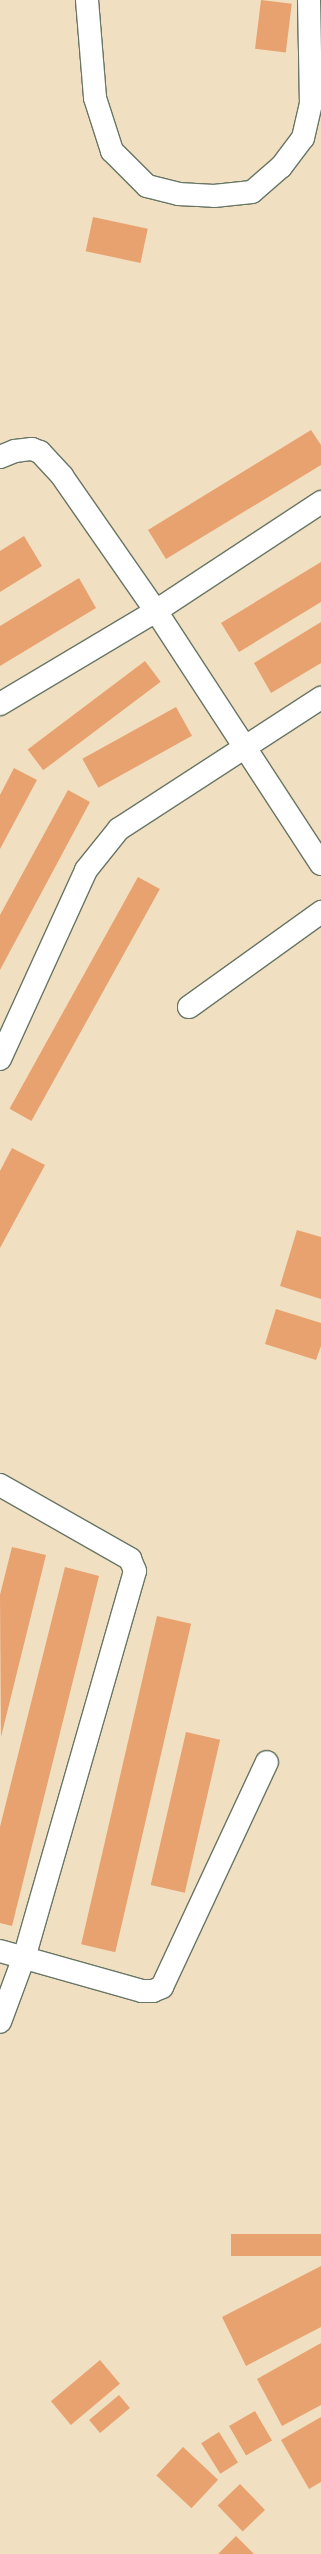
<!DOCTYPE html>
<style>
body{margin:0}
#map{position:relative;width:321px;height:2554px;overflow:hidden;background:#f1dfc1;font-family:"Architects Daughter",sans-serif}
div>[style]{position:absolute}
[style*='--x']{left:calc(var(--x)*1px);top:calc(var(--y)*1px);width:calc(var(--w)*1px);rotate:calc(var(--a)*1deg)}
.building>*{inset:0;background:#e8a270;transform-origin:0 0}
.roads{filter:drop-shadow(1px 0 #687665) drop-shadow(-1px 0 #687665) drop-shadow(0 1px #687665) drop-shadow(0 -1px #687665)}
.street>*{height:22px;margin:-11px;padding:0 11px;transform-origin:11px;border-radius:11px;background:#fff}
span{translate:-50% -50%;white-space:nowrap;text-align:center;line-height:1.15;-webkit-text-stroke:3px #fdfcf7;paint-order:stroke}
</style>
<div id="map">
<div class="building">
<i style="left:261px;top:0;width:31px;height:49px;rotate:7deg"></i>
<i style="left:93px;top:217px;width:56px;height:35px;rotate:12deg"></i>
<i style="clip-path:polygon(311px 430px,321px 445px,321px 465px,166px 559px,148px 530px)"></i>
<i style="clip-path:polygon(24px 536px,42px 566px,0 592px,0 551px)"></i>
<i style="clip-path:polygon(321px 562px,321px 602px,239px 652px,221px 623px)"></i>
<i style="clip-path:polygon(79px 578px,96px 608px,0 666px,0 626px)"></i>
<i style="clip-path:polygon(321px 622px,321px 663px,271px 693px,254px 663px)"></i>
<i style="left:145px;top:661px;width:26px;height:147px;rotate:53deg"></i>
<i style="left:176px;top:707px;width:33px;height:107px;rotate:61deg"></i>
<i style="clip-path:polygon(14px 768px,37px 780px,0 849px,0 795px)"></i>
<i style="clip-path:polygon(68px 790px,90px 802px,0 970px,0 915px)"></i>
<i style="left:138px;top:877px;width:25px;height:265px;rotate:29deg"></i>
<i style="clip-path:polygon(12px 1148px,45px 1165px,0 1248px,0 1171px)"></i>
<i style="clip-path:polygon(297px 1230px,321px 1237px,321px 1299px,280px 1286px)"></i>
<i style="clip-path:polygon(276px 1309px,321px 1323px,321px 1346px,316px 1360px,265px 1344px)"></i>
<i style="clip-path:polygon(12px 1547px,46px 1555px,1px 1737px,0 1595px)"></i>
<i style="clip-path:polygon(65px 1567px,99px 1576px,12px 1926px,0 1923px,0 1827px)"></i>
<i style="left:157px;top:1616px;width:35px;height:337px;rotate:13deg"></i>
<i style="left:186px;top:1732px;width:35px;height:157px;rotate:13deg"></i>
<i style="left:321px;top:2234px;width:22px;height:90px;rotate:90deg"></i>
<i style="clip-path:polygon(321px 2266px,321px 2327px,246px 2366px,222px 2317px)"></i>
<i style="clip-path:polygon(321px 2343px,321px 2405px,282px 2426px,257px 2379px)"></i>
<i style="left:100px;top:2360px;width:31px;height:64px;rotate:50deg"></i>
<i style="left:119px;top:2395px;width:17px;height:39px;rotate:50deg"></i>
<i style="left:255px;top:2411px;width:34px;height:30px;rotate:60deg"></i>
<i style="clip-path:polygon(321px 2417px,321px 2482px,309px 2489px,281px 2440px)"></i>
<i style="left:219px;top:2432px;width:36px;height:21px;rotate:58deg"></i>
<i style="left:183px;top:2447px;width:48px;height:39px;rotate:43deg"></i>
<i style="left:240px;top:2484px;width:36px;height:31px;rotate:46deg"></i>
<i style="clip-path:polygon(236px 2536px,254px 2554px,218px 2554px)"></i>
</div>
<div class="roads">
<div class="street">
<i style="--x:87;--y:0;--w:98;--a:85.3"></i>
<i style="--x:95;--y:98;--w:56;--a:72.2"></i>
<i style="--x:112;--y:151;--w:49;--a:45"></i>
<i style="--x:147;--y:186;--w:32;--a:14"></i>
<i style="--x:178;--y:194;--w:36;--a:3"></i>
<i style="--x:214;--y:196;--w:38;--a:-6"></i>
<i style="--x:252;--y:192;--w:38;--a:-41"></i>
<i style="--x:281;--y:167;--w:36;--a:-53"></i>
<i style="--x:303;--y:138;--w:35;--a:-77"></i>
<i style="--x:311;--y:104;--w:104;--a:-91.1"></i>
<i style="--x:0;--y:457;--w:16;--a:-22"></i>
<i style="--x:15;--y:451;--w:17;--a:-7"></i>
<i style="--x:32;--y:449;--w:9;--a:21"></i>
<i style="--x:40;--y:452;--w:33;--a:47"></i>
<i style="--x:62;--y:476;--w:165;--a:55.2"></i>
<i style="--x:156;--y:611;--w:302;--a:56.9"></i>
<i style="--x:0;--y:704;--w:182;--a:-30.8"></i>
<i style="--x:156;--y:611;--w:198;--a:-33.4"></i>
<i style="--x:189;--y:1007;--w:163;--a:-35.7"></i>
<i style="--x:0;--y:1059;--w:208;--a:-65.5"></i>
<i style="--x:86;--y:870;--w:53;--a:-51.2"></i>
<i style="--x:119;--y:829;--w:241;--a:-33"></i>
<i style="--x:0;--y:1485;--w:150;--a:29.6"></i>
<i style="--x:130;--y:1559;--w:13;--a:67"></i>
<i style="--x:135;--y:1571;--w:402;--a:106"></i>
<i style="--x:24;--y:1957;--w:69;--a:110.3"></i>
<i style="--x:0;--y:1951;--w:148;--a:15.7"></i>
<i style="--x:142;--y:1991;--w:11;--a:0"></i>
<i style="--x:153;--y:1991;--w:10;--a:-24"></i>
<i style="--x:162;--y:1987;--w:248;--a:-65"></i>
</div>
</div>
</div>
